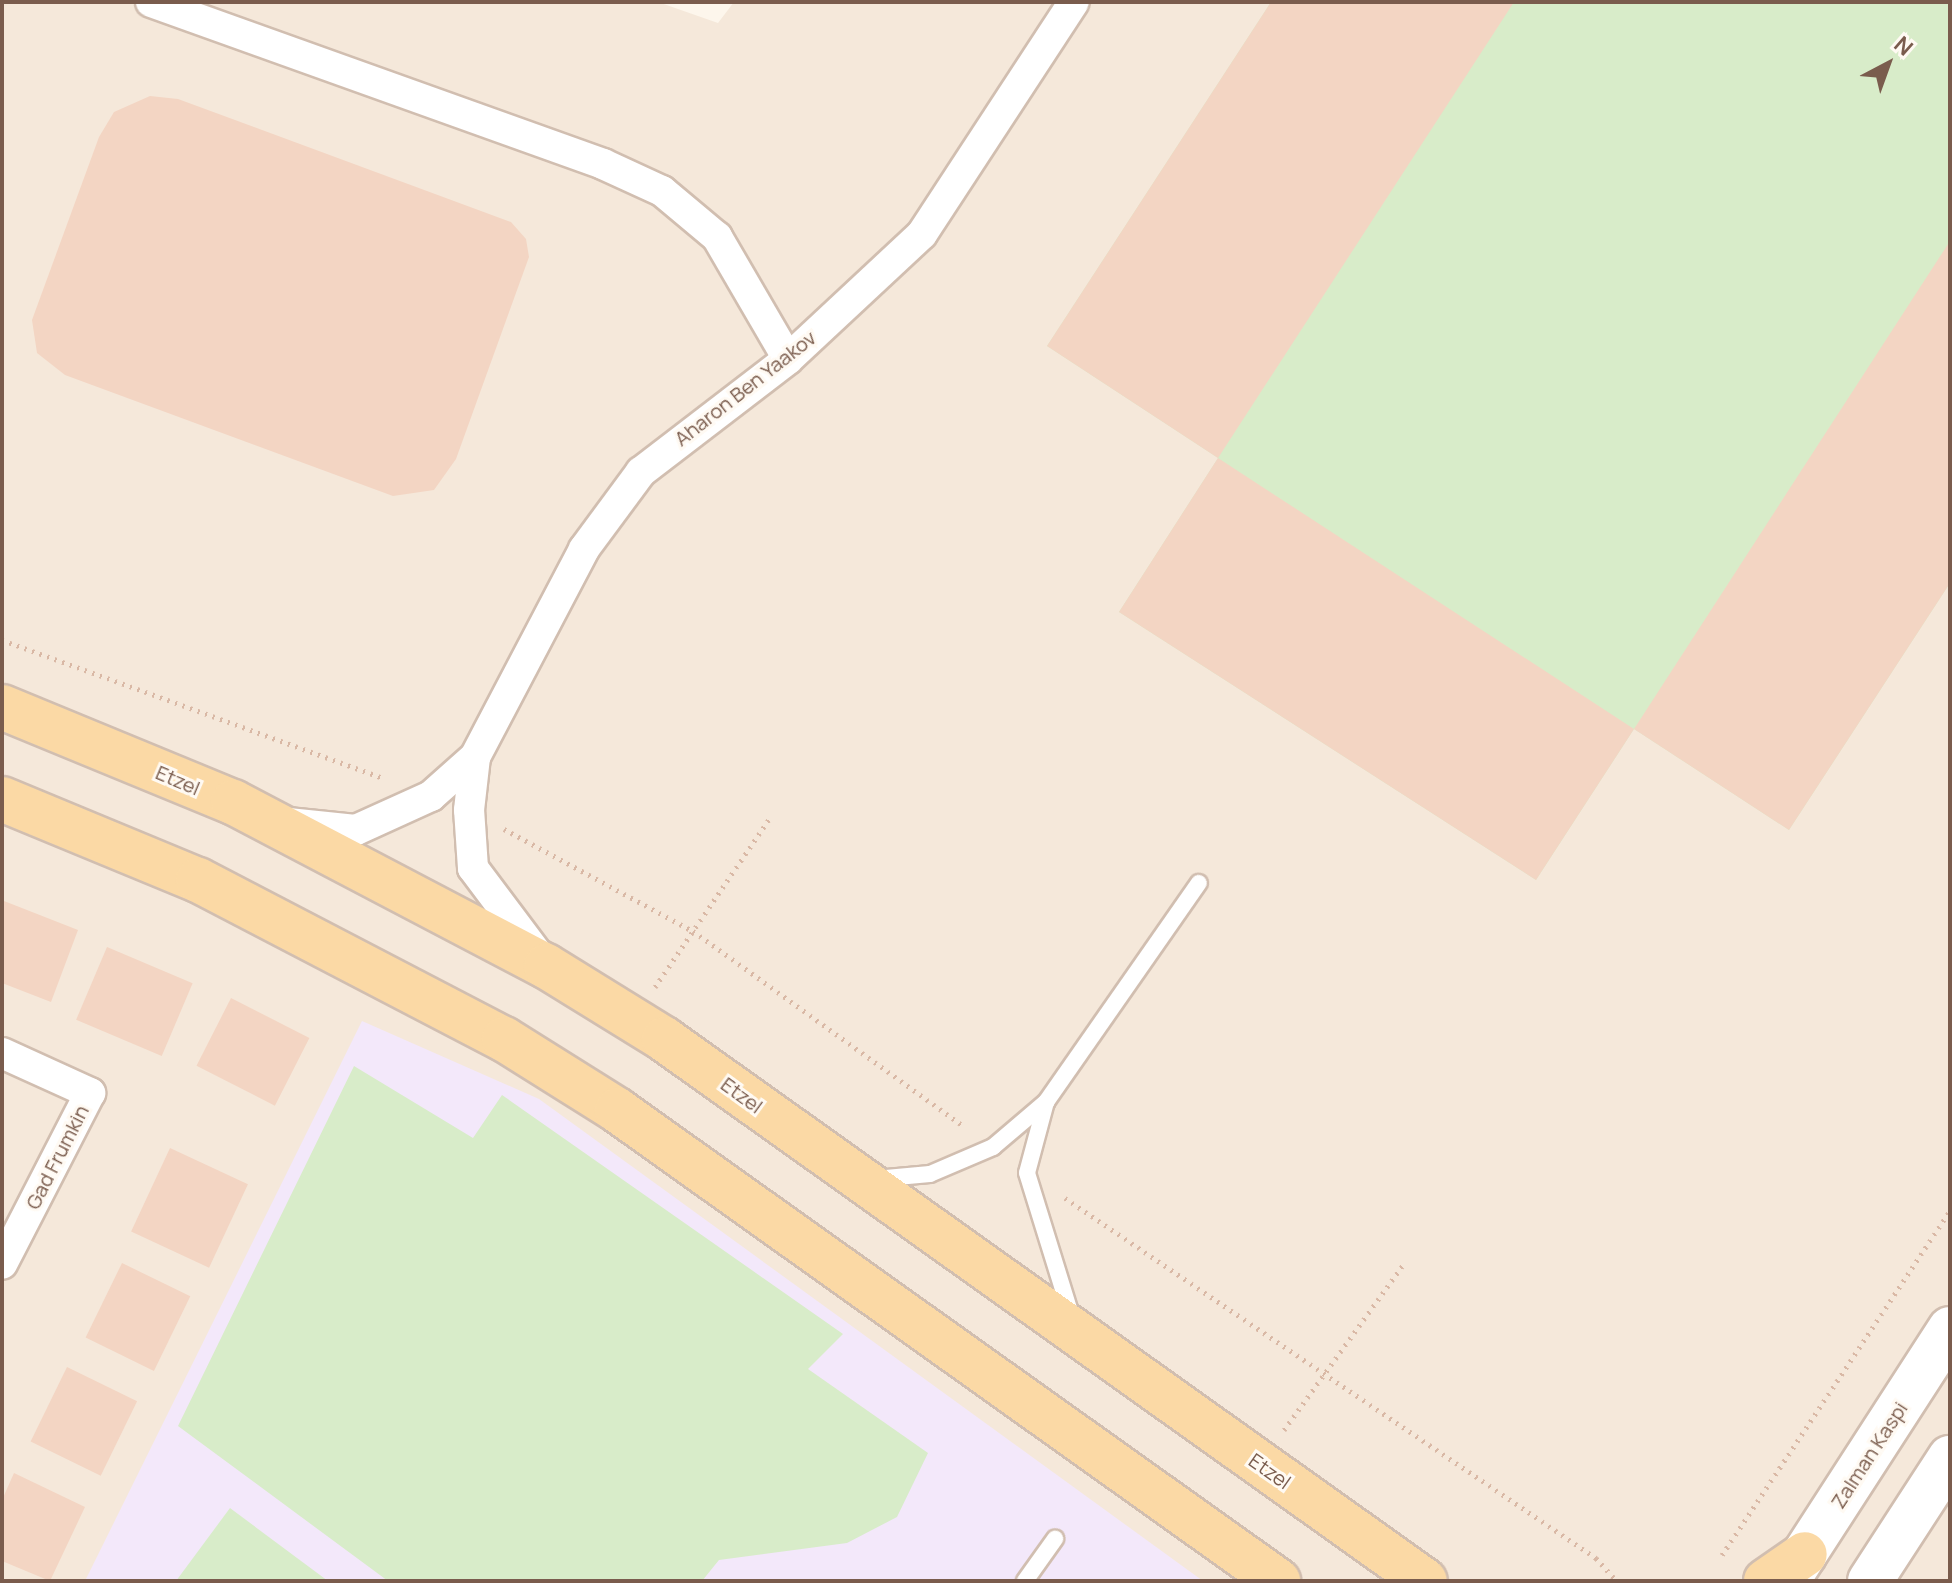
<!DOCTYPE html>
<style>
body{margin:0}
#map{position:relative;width:1952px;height:1583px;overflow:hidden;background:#fdf6ec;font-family:Manrope,sans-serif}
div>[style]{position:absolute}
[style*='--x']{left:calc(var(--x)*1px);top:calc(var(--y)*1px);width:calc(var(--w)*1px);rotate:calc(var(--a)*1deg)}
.residential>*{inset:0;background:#f5e8da}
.education>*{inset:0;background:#f3e8fa}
.green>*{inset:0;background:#d8ecc9}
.building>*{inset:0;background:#f3d5c3;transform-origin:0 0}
.path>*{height:5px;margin-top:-2.5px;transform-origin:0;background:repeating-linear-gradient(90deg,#d9b8a5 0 2px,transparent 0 8px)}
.roads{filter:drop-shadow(2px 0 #d1beb0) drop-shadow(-2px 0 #d1beb0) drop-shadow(0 2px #d1beb0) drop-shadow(0 -2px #d1beb0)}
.lane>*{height:16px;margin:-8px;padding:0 8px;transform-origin:8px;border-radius:8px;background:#fff}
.street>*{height:30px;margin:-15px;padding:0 15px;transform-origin:15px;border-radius:15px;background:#fff}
.secondary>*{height:44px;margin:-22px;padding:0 22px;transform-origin:22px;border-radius:22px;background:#fff}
.primary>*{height:44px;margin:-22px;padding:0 22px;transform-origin:22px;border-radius:22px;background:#fbd9a5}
span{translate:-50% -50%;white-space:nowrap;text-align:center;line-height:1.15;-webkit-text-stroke:6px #fffaf3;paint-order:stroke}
.street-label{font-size:20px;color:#7a5c4d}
.frame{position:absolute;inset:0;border:4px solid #7a5c4d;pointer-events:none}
.north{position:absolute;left:1848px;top:24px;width:80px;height:80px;-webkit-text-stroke:6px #fffaf3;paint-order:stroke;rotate:41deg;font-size:22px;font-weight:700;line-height:32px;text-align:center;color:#7a5c4d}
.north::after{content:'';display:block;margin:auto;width:28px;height:36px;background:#7a5c4d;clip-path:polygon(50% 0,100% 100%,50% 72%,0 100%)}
</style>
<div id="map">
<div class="residential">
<i style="clip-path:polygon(2px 2px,658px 2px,718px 23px,734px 2px,1950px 2px,1950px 1581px,2px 1581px)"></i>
</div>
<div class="education">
<i style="clip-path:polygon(362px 1021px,539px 1099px,1203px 1581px,85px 1581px)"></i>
</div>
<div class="green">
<i style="clip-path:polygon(1271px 2px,1950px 2px,1950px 583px,1789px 830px,1634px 729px,1536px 880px,1119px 612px,1218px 458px,1047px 346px)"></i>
<i style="clip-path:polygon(354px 1066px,473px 1138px,502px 1095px,843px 1334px,808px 1369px,928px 1453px,897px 1517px,847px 1543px,719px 1560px,702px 1581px,388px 1581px,178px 1426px)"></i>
<i style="clip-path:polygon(230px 1508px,328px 1581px,176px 1581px)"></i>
</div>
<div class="building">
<i style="clip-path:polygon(1271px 2px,1514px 2px,1218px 458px,1047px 346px)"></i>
<i style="clip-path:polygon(150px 96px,178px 99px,511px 222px,526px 239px,529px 257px,456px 459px,434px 490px,393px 496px,65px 375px,37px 353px,32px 320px,99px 137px,114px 112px)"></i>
<i style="clip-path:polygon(1950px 241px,1950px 583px,1789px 830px,1634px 729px,1536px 880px,1119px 612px,1218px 458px,1634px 729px)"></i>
<i style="clip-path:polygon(4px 901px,78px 930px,51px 1002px,2px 983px)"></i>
<i style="left:107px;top:947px;width:93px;height:79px;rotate:23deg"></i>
<i style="left:231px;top:998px;width:88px;height:76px;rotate:27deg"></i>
<i style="left:170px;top:1148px;width:86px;height:92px;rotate:25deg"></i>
<i style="left:122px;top:1263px;width:76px;height:83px;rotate:26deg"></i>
<i style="left:67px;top:1367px;width:78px;height:83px;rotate:26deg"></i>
<i style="clip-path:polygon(14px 1473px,85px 1507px,50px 1581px,2px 1561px,2px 1500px)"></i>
</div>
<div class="path">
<i style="--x:2;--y:640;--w:407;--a:19.9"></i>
<i style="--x:504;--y:829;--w:215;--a:28.4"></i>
<i style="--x:693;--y:931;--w:335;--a:35.8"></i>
<i style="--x:655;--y:987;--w:203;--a:-55.8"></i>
<i style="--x:1065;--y:1198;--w:642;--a:34.14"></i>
<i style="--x:1596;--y:1558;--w:31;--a:48"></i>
<i style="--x:1284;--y:1430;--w:207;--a:-54.2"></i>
<i style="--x:1722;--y:1555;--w:414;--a:-56.5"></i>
</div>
<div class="roads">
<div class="lane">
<i style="--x:1046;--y:1102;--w:73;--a:105"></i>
<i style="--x:1027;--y:1173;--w:149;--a:72.8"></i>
<i style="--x:875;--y:1179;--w:55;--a:-5.2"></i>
<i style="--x:930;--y:1174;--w:69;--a:-23.2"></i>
<i style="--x:993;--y:1147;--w:70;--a:-40.3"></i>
<i style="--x:1046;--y:1102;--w:267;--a:-55.1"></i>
<i style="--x:1025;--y:1581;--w:52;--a:-54.5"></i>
</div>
<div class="street">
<i style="--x:151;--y:2;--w:480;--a:19.7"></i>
<i style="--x:603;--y:164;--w:65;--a:24.6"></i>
<i style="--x:662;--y:191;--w:72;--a:39.9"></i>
<i style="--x:717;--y:237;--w:141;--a:59.8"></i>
<i style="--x:288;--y:823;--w:68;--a:5.9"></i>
<i style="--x:356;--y:830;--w:82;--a:-24.4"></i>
<i style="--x:431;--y:796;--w:59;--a:-41.6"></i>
<i style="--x:539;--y:956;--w:110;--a:-126.9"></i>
<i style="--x:473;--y:868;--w:58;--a:-93.9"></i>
<i style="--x:469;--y:810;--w:53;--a:-83.5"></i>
<i style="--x:475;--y:757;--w:235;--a:-62.3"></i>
<i style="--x:584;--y:549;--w:96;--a:-53.5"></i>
<i style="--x:641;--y:472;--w:185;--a:-37.5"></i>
<i style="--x:788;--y:359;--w:183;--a:-43"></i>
<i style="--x:922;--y:234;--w:277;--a:-56.8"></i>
<i style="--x:2;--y:1053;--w:97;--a:24.4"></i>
<i style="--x:90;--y:1093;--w:192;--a:117.2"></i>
</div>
<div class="secondary">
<i style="--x:1787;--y:1581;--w:300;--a:-57.1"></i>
<i style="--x:1870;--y:1581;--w:147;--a:-57"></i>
</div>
<div class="primary">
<i style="--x:2;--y:707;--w:250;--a:22.4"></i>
<i style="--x:233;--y:802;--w:353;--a:27.7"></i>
<i style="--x:546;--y:966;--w:139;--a:31.7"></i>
<i style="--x:664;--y:1039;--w:934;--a:35.46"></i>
<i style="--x:2;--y:799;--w:212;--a:22.5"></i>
<i style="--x:198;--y:880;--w:345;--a:27.5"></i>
<i style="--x:504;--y:1039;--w:133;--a:32.1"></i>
<i style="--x:617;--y:1110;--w:812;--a:35.47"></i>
<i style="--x:1766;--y:1581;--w:47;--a:-34.7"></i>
</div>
</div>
<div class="street-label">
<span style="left:745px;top:388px;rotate:-38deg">Aharon Ben Yaakov</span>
<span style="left:178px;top:780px;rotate:23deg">Etzel</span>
<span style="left:742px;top:1095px;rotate:36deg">Etzel</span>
<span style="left:57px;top:1157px;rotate:-63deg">Gad Frumkin</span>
<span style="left:1869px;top:1455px;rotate:-57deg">Zalman Kaspi</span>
<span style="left:1270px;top:1471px;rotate:35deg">Etzel</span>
</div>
<div class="frame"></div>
<div class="north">N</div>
</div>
